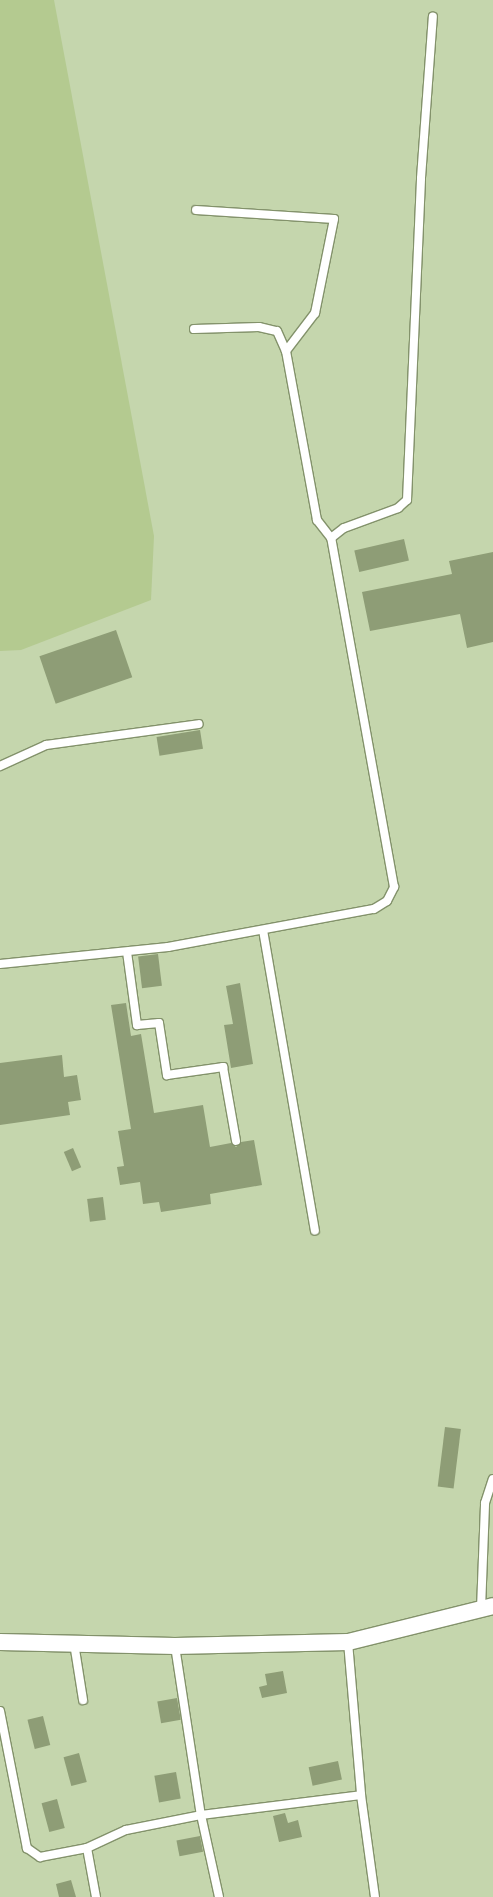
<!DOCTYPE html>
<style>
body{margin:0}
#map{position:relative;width:493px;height:1897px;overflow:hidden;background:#c5d6ad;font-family:"Alegreya Sans",sans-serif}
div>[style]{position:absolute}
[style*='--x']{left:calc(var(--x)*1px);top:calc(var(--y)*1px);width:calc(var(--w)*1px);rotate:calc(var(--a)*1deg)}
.green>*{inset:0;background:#b4ca90}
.building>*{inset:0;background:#8e9d76;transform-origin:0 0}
.roads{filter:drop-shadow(1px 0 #83926b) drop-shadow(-1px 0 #83926b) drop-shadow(0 1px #83926b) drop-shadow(0 -1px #83926b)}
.lane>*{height:8px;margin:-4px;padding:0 4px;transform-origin:4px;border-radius:4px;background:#fff}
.street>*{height:16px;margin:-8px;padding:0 8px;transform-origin:8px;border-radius:8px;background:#fff}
span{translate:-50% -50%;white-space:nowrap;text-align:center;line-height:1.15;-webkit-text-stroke:4.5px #c5d6ad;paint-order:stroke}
</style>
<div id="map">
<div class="green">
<i style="clip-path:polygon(0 0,54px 0,154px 536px,151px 600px,21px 650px,0 651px)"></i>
</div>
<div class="building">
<i style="left:404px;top:539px;width:22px;height:51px;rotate:77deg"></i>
<i style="clip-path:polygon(493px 552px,493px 642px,467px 648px,460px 614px,370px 631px,362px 592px,452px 574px,449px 561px)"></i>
<i style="left:116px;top:630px;width:50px;height:81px;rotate:71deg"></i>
<i style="left:200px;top:730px;width:19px;height:44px;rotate:81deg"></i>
<i style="left:158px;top:954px;width:32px;height:20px;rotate:83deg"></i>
<i style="clip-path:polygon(240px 983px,253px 1064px,231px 1068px,224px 1025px,233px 1024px,226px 986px)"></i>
<i style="clip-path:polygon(126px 1003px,131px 1036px,141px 1034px,154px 1113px,203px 1105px,210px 1147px,231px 1143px,236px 1147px,241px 1142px,254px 1140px,262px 1185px,210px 1194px,211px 1204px,161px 1212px,159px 1202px,143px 1204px,140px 1182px,120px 1185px,117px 1167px,124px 1166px,118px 1131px,131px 1129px,111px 1005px)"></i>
<i style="clip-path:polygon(62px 1055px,64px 1077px,77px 1075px,81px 1100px,68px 1102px,70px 1115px,0 1125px,0 1063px)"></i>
<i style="left:73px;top:1148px;width:21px;height:10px;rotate:67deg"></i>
<i style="left:103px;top:1197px;width:23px;height:16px;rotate:83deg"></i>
<i style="left:445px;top:1427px;width:16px;height:60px;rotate:7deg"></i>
<i style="clip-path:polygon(283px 1671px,287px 1693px,262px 1698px,259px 1687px,267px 1685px,265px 1674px)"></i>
<i style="left:177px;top:1698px;width:22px;height:20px;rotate:80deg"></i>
<i style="left:43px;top:1716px;width:30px;height:16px;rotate:76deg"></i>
<i style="left:79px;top:1753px;width:30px;height:16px;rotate:75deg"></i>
<i style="left:338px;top:1761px;width:19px;height:30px;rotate:78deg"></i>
<i style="left:176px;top:1772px;width:27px;height:22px;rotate:80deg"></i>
<i style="left:57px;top:1799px;width:30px;height:16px;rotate:75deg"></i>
<i style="clip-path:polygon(285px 1813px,288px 1823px,298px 1820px,302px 1837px,279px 1842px,273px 1816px)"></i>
<i style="left:200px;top:1836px;width:16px;height:24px;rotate:79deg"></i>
<i style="clip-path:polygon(71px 1880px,76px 1897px,59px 1897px,56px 1884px)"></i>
</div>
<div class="roads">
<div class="lane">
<i style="--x:196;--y:210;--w:138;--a:3.7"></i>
<i style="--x:334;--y:219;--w:96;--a:101.4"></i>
<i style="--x:315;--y:313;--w:48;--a:127.3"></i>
<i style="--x:194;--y:329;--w:65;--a:-1.8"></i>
<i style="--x:259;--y:327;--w:18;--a:13"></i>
<i style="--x:277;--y:331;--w:22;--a:66"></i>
<i style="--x:286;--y:351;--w:172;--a:79.6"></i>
<i style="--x:317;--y:520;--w:23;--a:52"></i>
<i style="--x:0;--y:766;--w:51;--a:-24.5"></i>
<i style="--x:46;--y:745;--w:154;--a:-7.8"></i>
<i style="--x:263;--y:930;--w:305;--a:80.2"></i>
<i style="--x:127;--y:952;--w:74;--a:82.2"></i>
<i style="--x:137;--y:1025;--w:22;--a:-5"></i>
<i style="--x:159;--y:1023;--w:53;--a:81.3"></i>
<i style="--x:167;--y:1075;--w:57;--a:-8.1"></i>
<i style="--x:223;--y:1067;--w:75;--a:80"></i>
<i style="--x:0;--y:964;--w:169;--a:-5.8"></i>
<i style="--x:168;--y:947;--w:209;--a:-10.5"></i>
<i style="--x:374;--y:909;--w:15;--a:-32"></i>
<i style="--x:387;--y:901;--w:16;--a:-63"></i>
<i style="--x:394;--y:887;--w:355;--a:-100.2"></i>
<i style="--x:331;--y:538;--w:16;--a:-38"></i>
<i style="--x:344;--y:528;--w:58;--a:-20.3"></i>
<i style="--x:398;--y:508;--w:12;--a:-42"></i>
<i style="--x:407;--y:500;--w:322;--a:-87.5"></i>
<i style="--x:421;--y:178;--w:162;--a:-85.8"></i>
<i style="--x:481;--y:1609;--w:106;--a:-87.8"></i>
<i style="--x:485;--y:1503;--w:25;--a:-72"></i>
<i style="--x:348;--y:1642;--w:154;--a:85.1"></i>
<i style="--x:361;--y:1795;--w:103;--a:82.2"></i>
<i style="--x:74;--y:1643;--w:58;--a:81"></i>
<i style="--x:175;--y:1646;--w:171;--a:81.3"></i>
<i style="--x:201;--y:1815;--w:84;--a:77.6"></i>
<i style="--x:0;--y:1711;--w:140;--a:78.9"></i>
<i style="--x:27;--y:1848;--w:16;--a:35"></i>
<i style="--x:40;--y:1857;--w:48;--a:-10.8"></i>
<i style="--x:87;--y:1848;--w:43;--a:-24.8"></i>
<i style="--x:126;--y:1830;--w:76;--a:-11.3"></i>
<i style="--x:201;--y:1815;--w:161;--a:-7.1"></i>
<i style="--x:87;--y:1848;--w:50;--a:79.6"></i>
</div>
<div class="street">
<i style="--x:0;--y:1642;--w:175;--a:1.3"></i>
<i style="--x:175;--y:1646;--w:173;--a:-1.3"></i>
<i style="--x:348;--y:1642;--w:149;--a:-13.9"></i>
</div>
</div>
</div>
